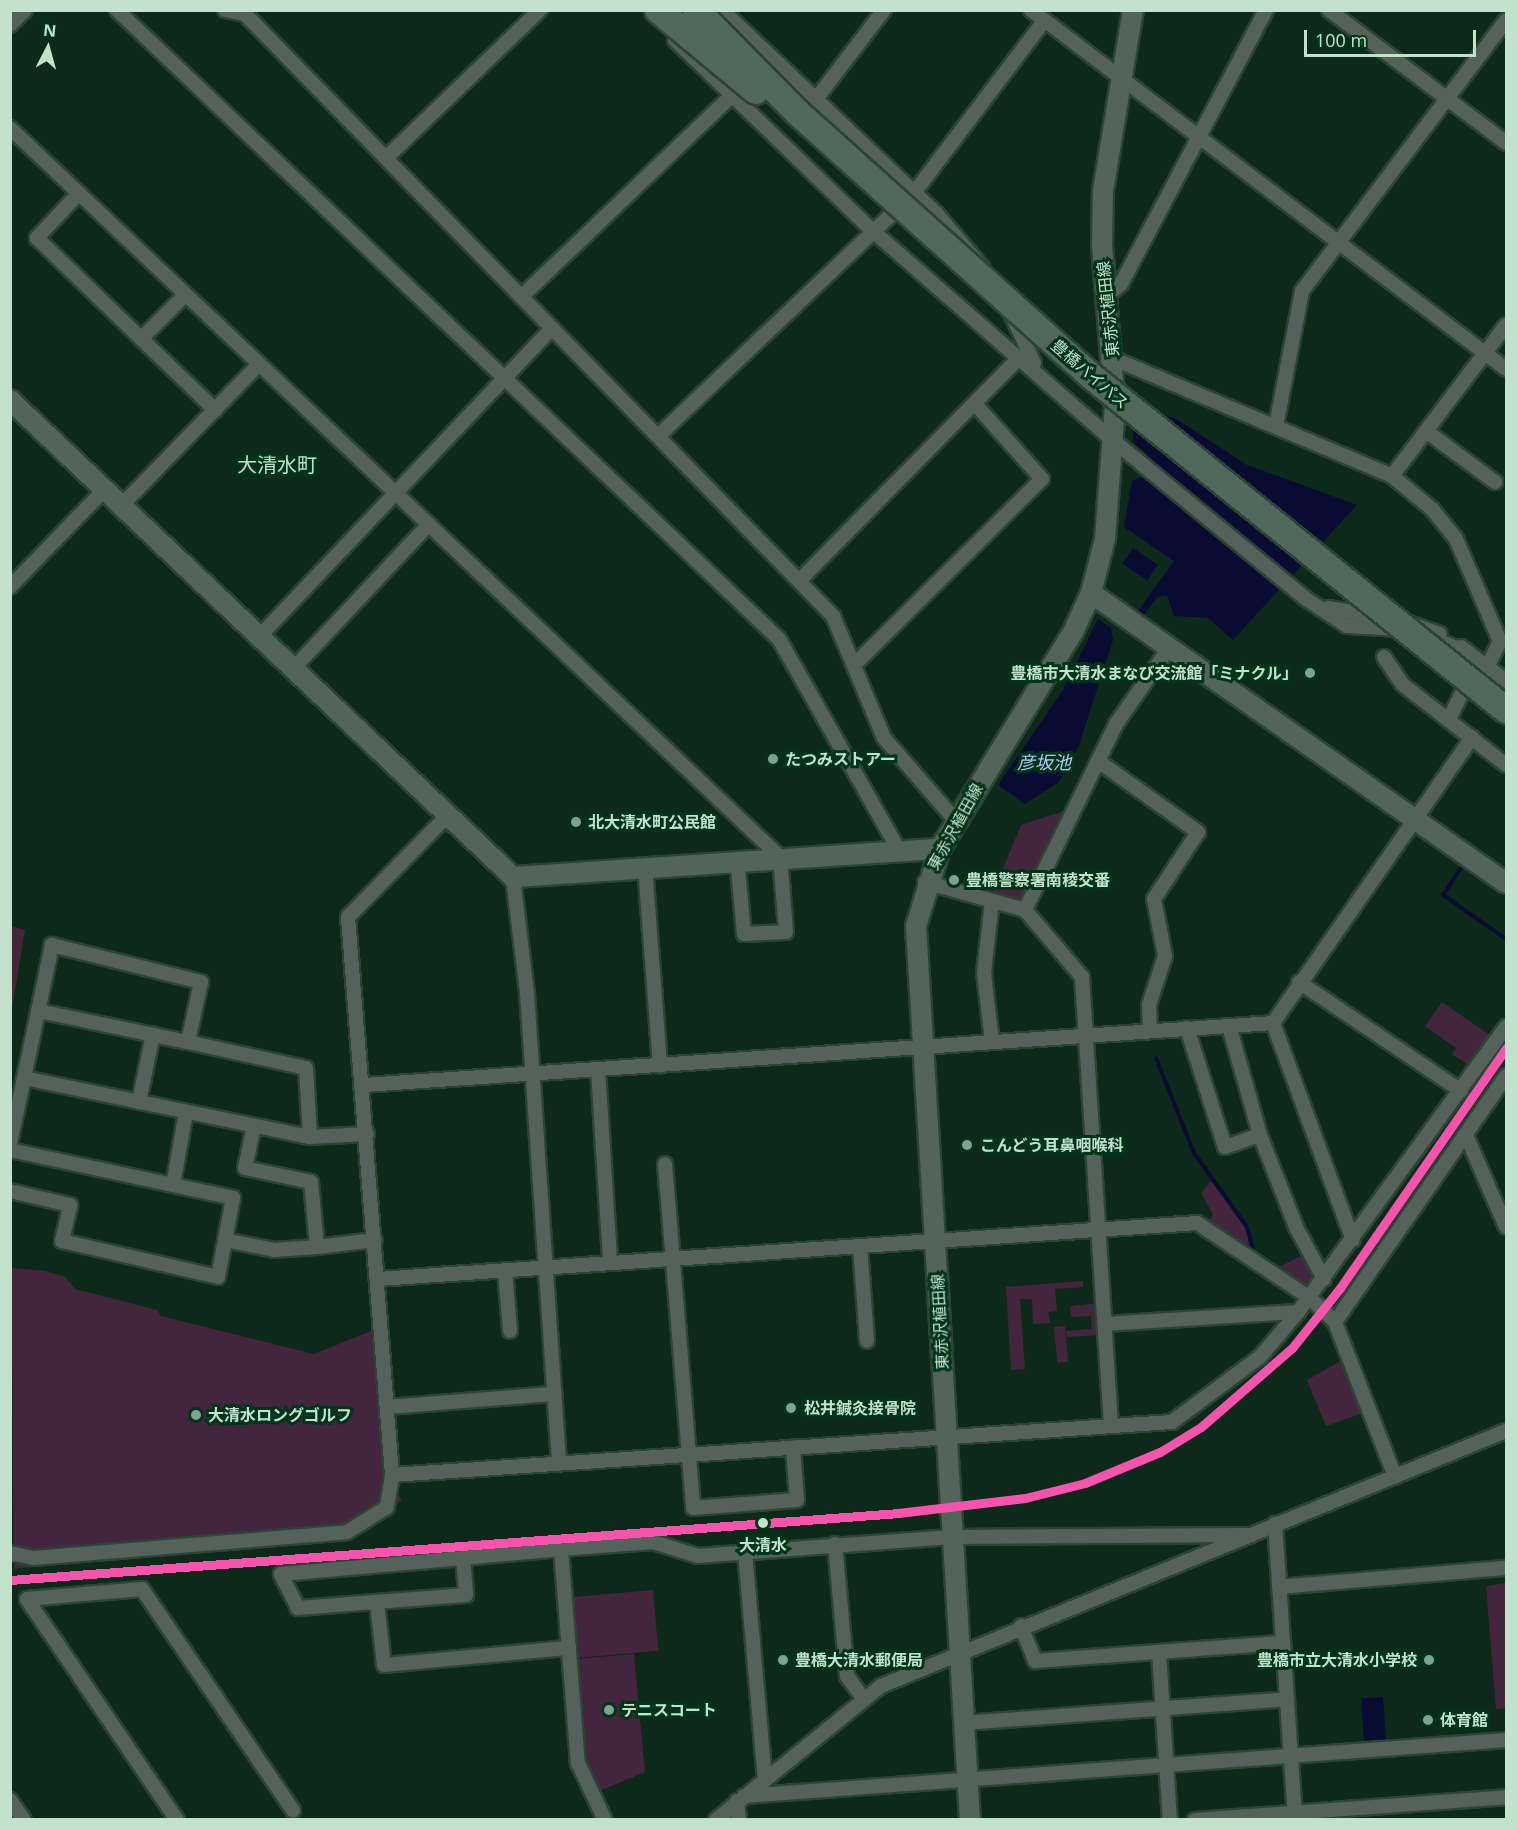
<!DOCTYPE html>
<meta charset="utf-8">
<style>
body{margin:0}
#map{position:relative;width:1517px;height:1830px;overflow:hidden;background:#0c291a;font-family:"Open Sans","Noto Sans JP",sans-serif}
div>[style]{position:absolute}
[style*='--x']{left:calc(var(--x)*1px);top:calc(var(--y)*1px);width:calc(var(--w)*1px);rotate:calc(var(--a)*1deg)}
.green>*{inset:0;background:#43263e;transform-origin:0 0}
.water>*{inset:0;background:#0a0b33;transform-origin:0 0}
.stream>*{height:4px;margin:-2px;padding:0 2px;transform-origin:2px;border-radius:2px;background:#0a0b33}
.roads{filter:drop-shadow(2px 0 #2c4436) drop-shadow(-2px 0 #2c4436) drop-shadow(0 2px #2c4436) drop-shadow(0 -2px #2c4436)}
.street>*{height:14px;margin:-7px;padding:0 7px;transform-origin:7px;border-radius:7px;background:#55625b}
.secondary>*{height:20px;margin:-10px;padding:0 10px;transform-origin:10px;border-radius:10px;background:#53645b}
.bridges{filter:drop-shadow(2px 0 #2c4436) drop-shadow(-2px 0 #2c4436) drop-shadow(0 2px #2c4436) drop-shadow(0 -2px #2c4436)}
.highway-bridge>*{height:26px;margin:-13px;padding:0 13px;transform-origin:13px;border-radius:13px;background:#53685c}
.rail-1>*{height:9px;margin:-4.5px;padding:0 4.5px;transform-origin:4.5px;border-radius:4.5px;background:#f653ac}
.dots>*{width:16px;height:16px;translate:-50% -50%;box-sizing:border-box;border:3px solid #00351a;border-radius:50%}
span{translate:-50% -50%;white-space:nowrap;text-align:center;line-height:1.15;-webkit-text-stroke:6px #00351a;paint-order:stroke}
.street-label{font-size:16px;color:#c2e2cc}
.poi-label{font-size:16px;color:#c2e2cc;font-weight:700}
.right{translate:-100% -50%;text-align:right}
.left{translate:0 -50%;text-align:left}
.stop-label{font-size:16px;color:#c2e2cc;font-weight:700}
.water-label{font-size:18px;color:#bac4f4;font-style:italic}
.quarter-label{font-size:20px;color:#c2e2cc}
.frame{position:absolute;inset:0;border:12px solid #c2e2cc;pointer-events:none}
.north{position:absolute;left:18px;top:18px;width:60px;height:60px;-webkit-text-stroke:4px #00351a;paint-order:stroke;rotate:6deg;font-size:16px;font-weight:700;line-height:24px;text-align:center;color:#c2e2cc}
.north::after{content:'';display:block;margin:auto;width:21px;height:27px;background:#c2e2cc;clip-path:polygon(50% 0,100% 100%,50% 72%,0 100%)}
.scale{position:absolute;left:1304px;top:30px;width:172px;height:27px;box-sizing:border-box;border:3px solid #c2e2cc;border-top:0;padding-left:8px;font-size:18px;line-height:21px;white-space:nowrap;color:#c2e2cc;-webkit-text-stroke:4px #00351a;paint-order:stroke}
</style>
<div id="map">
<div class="green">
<i style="clip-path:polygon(1064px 811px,1064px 825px,1023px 903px,992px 895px,1021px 825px)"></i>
<i style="clip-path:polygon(11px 926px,25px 930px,11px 1015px,10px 926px)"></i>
<i style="clip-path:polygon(1442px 1002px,1494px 1038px,1473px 1068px,1452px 1054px,1456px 1048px,1425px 1026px)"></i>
<i style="clip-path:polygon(1211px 1181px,1245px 1227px,1251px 1252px,1208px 1224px,1213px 1214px,1201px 1193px)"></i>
<i style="clip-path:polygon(1305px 1254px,1314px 1280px,1299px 1287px,1277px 1268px)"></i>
<i style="clip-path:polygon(11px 1268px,45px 1271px,65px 1277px,75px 1289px,157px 1310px,161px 1316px,314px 1354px,376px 1329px,386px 1476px,402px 1500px,356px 1537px,14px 1569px)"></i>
<i style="clip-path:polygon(1083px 1281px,1083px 1287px,1055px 1289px,1057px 1311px,1048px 1312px,1050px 1323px,1033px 1324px,1032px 1299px,1020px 1299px,1025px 1369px,1011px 1370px,1006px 1287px)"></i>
<i style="clip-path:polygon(1099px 1303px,1102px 1335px,1067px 1337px,1066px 1331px,1092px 1329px,1091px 1316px,1071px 1317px,1070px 1306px)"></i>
<i style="left:1065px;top:1326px;width:36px;height:11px;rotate:85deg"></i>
<i style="clip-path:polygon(1346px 1358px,1366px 1412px,1326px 1426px,1307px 1380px)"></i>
<i style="clip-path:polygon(1506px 1583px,1506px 1708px,1496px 1709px,1486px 1586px)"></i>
<i style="left:653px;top:1590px;width:61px;height:83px;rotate:85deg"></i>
<i style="clip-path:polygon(634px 1654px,645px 1772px,597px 1792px,585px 1768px,575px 1659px)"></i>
</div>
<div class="water">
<i style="clip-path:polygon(1144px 407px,1178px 420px,1247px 465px,1357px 505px,1233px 640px,1208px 618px,1174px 616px,1167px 595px,1157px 597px,1144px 615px,1138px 611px,1174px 561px,1124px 527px,1132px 481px,1142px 476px,1147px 454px,1133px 442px,1134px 414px)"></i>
<i style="left:1133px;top:548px;width:30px;height:19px;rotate:34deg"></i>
<i style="clip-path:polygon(1098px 619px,1111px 628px,1113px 640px,1079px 745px,1059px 782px,1025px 804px,998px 785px,1063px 690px)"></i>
<i style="left:1383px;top:1697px;width:42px;height:22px;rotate:86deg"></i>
</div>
<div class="stream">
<i style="--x:1464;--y:863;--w:38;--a:123"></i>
<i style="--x:1443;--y:895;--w:77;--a:34.9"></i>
<i style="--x:1156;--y:1058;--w:102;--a:68.2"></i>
<i style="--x:1194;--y:1153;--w:91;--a:54.4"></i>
<i style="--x:1247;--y:1227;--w:31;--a:75"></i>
</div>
<div class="roads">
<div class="street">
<i style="--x:117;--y:10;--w:913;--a:43.54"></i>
<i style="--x:779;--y:639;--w:243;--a:60.4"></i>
<i style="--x:225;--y:10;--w:20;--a:11"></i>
<i style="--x:245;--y:14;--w:842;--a:45.67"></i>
<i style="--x:833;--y:616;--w:132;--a:67.3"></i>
<i style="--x:884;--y:738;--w:110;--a:49.1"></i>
<i style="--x:722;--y:10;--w:296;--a:43.5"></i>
<i style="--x:937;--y:214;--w:70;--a:49.7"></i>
<i style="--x:1031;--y:10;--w:595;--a:37.08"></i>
<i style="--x:1329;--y:10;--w:221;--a:36.9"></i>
<i style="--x:10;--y:25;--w:21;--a:-45"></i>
<i style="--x:675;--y:40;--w:277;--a:44"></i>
<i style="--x:874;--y:232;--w:320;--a:41.1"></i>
<i style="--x:1115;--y:442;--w:247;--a:39.4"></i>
<i style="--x:1306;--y:599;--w:49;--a:33.4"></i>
<i style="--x:1347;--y:626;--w:54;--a:3.2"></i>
<i style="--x:816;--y:99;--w:112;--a:-52.6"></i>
<i style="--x:10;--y:128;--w:1060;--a:43.43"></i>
<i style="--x:780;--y:857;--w:75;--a:85.4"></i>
<i style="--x:786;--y:932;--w:42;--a:177.3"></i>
<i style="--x:744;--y:934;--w:75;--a:-95.3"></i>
<i style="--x:386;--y:158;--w:214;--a:-43.9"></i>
<i style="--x:79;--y:193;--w:62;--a:133"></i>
<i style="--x:37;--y:238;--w:248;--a:44"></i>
<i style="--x:1107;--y:296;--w:18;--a:-41"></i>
<i style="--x:1121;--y:284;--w:310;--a:-62.1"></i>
<i style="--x:521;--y:297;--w:304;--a:-43.7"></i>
<i style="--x:1007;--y:305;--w:64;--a:65"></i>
<i style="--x:141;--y:339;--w:62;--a:-45"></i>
<i style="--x:1114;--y:359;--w:302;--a:22.8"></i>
<i style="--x:1392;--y:476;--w:52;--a:39.5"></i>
<i style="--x:1432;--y:509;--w:38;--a:51"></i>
<i style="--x:1456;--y:539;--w:111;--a:66.7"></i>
<i style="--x:1500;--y:641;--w:28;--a:116"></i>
<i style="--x:1488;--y:666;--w:14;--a:168"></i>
<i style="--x:1474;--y:669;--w:54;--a:116.6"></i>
<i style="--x:1276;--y:426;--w:137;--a:-79.1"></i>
<i style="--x:1302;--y:291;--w:339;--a:-53"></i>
<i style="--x:1426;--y:431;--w:86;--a:36.5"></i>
<i style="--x:658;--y:436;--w:353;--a:-43.5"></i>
<i style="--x:914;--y:193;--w:216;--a:-52.9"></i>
<i style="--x:1392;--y:476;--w:189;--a:-52.9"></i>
<i style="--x:121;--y:506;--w:197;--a:-45.8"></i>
<i style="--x:800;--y:580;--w:313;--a:-45.4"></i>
<i style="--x:10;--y:587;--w:135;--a:-45.9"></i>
<i style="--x:1328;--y:608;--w:73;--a:9.5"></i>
<i style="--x:1400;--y:620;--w:42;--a:19.3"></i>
<i style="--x:1425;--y:636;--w:46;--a:20.4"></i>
<i style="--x:258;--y:638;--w:427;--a:-46.5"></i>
<i style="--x:1461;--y:647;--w:56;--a:37.1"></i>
<i style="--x:1384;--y:657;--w:32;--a:56"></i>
<i style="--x:1402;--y:684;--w:132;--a:37.9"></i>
<i style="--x:857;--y:662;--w:260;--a:-44.7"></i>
<i style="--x:1042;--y:479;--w:98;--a:-131.7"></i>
<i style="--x:292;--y:670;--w:200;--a:-46.8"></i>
<i style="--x:1098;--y:761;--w:123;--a:35.4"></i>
<i style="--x:1198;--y:832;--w:80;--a:123.3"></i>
<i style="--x:1154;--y:899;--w:58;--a:79.1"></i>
<i style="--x:1165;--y:956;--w:52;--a:108.1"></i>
<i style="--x:1149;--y:1005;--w:25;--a:88"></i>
<i style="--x:447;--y:816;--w:141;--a:134.4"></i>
<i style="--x:348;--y:917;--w:560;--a:85.49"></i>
<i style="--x:392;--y:1475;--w:782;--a:-3.89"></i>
<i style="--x:1172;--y:1422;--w:109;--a:-36.5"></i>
<i style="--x:1260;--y:1357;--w:59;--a:-49.8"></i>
<i style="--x:1298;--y:1312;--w:353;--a:-53.9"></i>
<i style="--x:645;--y:866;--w:200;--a:85.7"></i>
<i style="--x:513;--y:877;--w:117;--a:83.1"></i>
<i style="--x:527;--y:993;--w:470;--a:86.1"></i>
<i style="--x:925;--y:882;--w:104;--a:15.6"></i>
<i style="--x:1025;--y:910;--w:88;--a:49.6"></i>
<i style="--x:1082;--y:977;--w:450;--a:86.3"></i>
<i style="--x:1025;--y:910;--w:207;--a:-63.9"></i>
<i style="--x:1116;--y:724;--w:93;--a:-55.1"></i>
<i style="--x:1299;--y:982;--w:195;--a:33.9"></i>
<i style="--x:39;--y:1011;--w:152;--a:11.8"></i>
<i style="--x:1273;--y:1023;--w:231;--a:69.8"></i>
<i style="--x:1229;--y:1026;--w:113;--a:74.1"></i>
<i style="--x:1260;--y:1135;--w:99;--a:68.6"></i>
<i style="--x:1296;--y:1227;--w:59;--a:61.7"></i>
<i style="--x:1187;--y:1028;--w:125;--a:72.3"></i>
<i style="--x:1225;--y:1147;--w:37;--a:-19"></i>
<i style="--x:992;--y:1042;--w:69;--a:-96.6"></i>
<i style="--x:984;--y:973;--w:72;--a:-83.7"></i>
<i style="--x:598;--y:1069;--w:193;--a:86.4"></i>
<i style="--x:364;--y:1085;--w:911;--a:-3.9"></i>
<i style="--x:1273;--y:1023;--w:348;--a:-55.1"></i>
<i style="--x:139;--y:1102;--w:69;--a:-78.4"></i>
<i style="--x:254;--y:1126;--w:43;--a:102.1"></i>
<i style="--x:245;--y:1168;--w:67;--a:12"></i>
<i style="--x:311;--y:1182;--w:65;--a:84.7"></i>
<i style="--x:317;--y:1247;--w:58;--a:-6.9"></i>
<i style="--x:1466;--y:1135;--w:100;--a:66.5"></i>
<i style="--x:310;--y:1137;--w:69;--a:-93.3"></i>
<i style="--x:306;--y:1068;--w:121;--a:-167.6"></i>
<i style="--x:188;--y:1042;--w:61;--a:-77.8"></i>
<i style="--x:201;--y:982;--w:154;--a:-166.1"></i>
<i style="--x:52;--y:945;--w:136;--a:101.9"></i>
<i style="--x:24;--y:1078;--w:292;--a:11.7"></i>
<i style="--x:310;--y:1137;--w:57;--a:-3"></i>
<i style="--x:10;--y:1143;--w:66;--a:-77.8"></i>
<i style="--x:10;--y:1150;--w:228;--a:12.1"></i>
<i style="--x:233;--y:1198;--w:80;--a:100.8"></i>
<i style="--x:218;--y:1277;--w:160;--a:-167"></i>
<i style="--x:62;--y:1241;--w:37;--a:-77"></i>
<i style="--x:70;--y:1205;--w:62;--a:-166.9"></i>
<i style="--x:665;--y:1164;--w:345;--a:85.3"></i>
<i style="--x:693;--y:1508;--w:104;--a:-4.4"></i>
<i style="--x:797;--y:1500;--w:53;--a:-94.3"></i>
<i style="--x:173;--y:1185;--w:74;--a:-79.9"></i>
<i style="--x:225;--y:1240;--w:50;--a:11.5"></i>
<i style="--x:274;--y:1250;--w:43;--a:-4"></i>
<i style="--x:860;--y:1247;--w:94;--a:85.7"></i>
<i style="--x:505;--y:1270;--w:61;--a:85.3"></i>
<i style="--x:378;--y:1279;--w:821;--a:-3.91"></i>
<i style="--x:1197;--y:1223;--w:136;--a:33.6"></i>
<i style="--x:1310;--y:1298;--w:35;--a:44"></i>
<i style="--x:1335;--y:1322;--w:166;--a:68.8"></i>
<i style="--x:1335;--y:1322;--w:300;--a:-55.2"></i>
<i style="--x:1105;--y:1324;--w:193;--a:-3.6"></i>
<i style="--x:388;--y:1407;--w:167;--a:-4.5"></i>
<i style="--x:1275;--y:1524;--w:296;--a:86.1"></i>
<i style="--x:835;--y:1544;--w:133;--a:84.8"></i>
<i style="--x:847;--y:1676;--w:29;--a:54"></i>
<i style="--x:561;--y:1549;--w:215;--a:85.5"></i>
<i style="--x:578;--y:1763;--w:63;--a:64.7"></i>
<i style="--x:745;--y:1552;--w:228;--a:85"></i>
<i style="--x:10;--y:1553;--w:24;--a:12"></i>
<i style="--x:33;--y:1558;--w:315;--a:-4.7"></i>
<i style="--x:347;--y:1532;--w:47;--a:-32"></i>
<i style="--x:387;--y:1507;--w:32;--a:-81"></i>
<i style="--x:463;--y:1558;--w:37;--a:85"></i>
<i style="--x:466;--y:1595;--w:169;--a:175.6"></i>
<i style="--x:298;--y:1608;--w:38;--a:-117"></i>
<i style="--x:281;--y:1574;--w:183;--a:-5"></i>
<i style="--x:463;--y:1558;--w:98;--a:-5.2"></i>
<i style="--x:561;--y:1549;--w:92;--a:-4.4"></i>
<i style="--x:653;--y:1542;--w:47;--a:17.3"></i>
<i style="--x:698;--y:1556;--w:254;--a:-4.3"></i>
<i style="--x:951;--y:1537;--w:296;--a:-0.4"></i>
<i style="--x:1279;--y:1587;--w:228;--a:-4.8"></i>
<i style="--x:377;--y:1602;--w:63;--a:83.7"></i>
<i style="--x:384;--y:1665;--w:186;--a:-5.3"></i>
<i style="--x:1021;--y:1626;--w:38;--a:68"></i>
<i style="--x:1035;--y:1661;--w:249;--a:-4.2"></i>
<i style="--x:1159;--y:1652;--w:168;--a:86.3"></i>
<i style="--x:964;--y:1723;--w:324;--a:-4.2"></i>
<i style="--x:744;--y:1796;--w:764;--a:-4.2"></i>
<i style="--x:10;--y:1800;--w:24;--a:55"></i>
<i style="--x:737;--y:1801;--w:19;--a:84"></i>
<i style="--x:177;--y:1820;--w:267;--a:-124.2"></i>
<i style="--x:27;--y:1599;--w:115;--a:-5"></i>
<i style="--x:142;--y:1589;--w:268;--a:55.7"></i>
<i style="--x:716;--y:1820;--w:213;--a:-39.1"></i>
<i style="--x:881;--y:1686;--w:675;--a:-22.2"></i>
<i style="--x:1195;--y:1820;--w:312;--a:-4.2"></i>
</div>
<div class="secondary">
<i style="--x:10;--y:400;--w:693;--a:43.48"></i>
<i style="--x:513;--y:877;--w:428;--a:-3.8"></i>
<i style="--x:1091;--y:593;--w:506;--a:34.95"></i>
<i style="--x:970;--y:1820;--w:896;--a:-93.46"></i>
<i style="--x:916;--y:926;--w:81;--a:-72.7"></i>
<i style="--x:940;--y:849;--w:255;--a:-58.5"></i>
<i style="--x:1073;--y:632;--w:43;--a:-65.2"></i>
<i style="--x:1091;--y:593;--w:56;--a:-75.5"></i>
<i style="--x:1105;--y:539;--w:132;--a:-85.7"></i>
<i style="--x:1115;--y:407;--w:162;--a:-94.6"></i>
<i style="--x:1102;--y:246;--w:55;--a:-89"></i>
<i style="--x:1103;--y:191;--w:183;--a:-80.6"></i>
</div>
</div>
<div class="bridges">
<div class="highway-bridge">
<i style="--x:658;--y:10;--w:127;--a:39.6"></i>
<i style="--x:696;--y:10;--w:145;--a:45.3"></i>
<i style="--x:798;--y:113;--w:394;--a:41.9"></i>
<i style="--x:1091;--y:376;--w:533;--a:38.83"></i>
</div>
</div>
<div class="rail-1">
<i style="--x:10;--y:1580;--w:891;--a:-4.31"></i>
<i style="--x:898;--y:1513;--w:128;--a:-6.7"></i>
<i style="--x:1025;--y:1498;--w:62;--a:-14"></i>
<i style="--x:1085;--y:1483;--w:81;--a:-22.5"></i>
<i style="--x:1160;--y:1452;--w:48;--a:-31.4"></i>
<i style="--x:1201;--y:1427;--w:121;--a:-41"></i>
<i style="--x:1292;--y:1348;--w:77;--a:-51.3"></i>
<i style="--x:1340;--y:1288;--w:292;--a:-55.3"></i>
</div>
<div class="dots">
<i style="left:1310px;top:673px;background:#82a18e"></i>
<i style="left:773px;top:759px;background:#82a18e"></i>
<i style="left:576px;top:822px;background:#82a18e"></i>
<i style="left:954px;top:880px;background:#82a18e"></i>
<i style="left:967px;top:1145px;background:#82a18e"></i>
<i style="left:791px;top:1408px;background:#82a18e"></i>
<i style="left:196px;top:1415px;background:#82a18e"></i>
<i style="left:763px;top:1523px;background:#c2e2cc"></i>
<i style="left:783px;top:1660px;background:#82a18e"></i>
<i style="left:1429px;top:1660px;background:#82a18e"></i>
<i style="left:609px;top:1710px;background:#82a18e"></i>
<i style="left:1428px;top:1720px;background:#82a18e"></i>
</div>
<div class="street-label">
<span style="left:1108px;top:309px;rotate:-96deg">東赤沢植田線</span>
<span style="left:1090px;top:374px;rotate:41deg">豊橋バイパス</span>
<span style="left:955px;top:827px;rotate:-61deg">東赤沢植田線</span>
<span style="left:940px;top:1322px;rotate:-93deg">東赤沢植田線</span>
</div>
<div class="poi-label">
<span class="right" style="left:1298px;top:673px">豊橋市大清水まなび交流館「ミナクル」</span>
<span class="left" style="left:785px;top:759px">たつみストアー</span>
<span class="left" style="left:588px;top:822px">北大清水町公民館</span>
<span class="left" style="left:966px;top:880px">豊橋警察署南稜交番</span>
<span class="left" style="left:980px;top:1145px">こんどう耳鼻咽喉科</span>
<span class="left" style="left:804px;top:1408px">松井鍼灸接骨院</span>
<span class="left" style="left:208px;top:1415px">大清水ロングゴルフ</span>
<span class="left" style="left:795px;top:1660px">豊橋大清水郵便局</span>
<span class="right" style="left:1417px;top:1660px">豊橋市立大清水小学校</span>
<span class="left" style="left:621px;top:1710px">テニスコート</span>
<span class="left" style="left:1440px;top:1720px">体育館</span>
</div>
<div class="stop-label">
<span style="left:763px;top:1545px">大清水</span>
</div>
<div class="water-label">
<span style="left:1044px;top:762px">彦坂池</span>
</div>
<div class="quarter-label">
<span style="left:277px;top:464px">大清水町</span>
</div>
<div class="frame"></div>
<div class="north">N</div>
<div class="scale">100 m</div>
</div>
